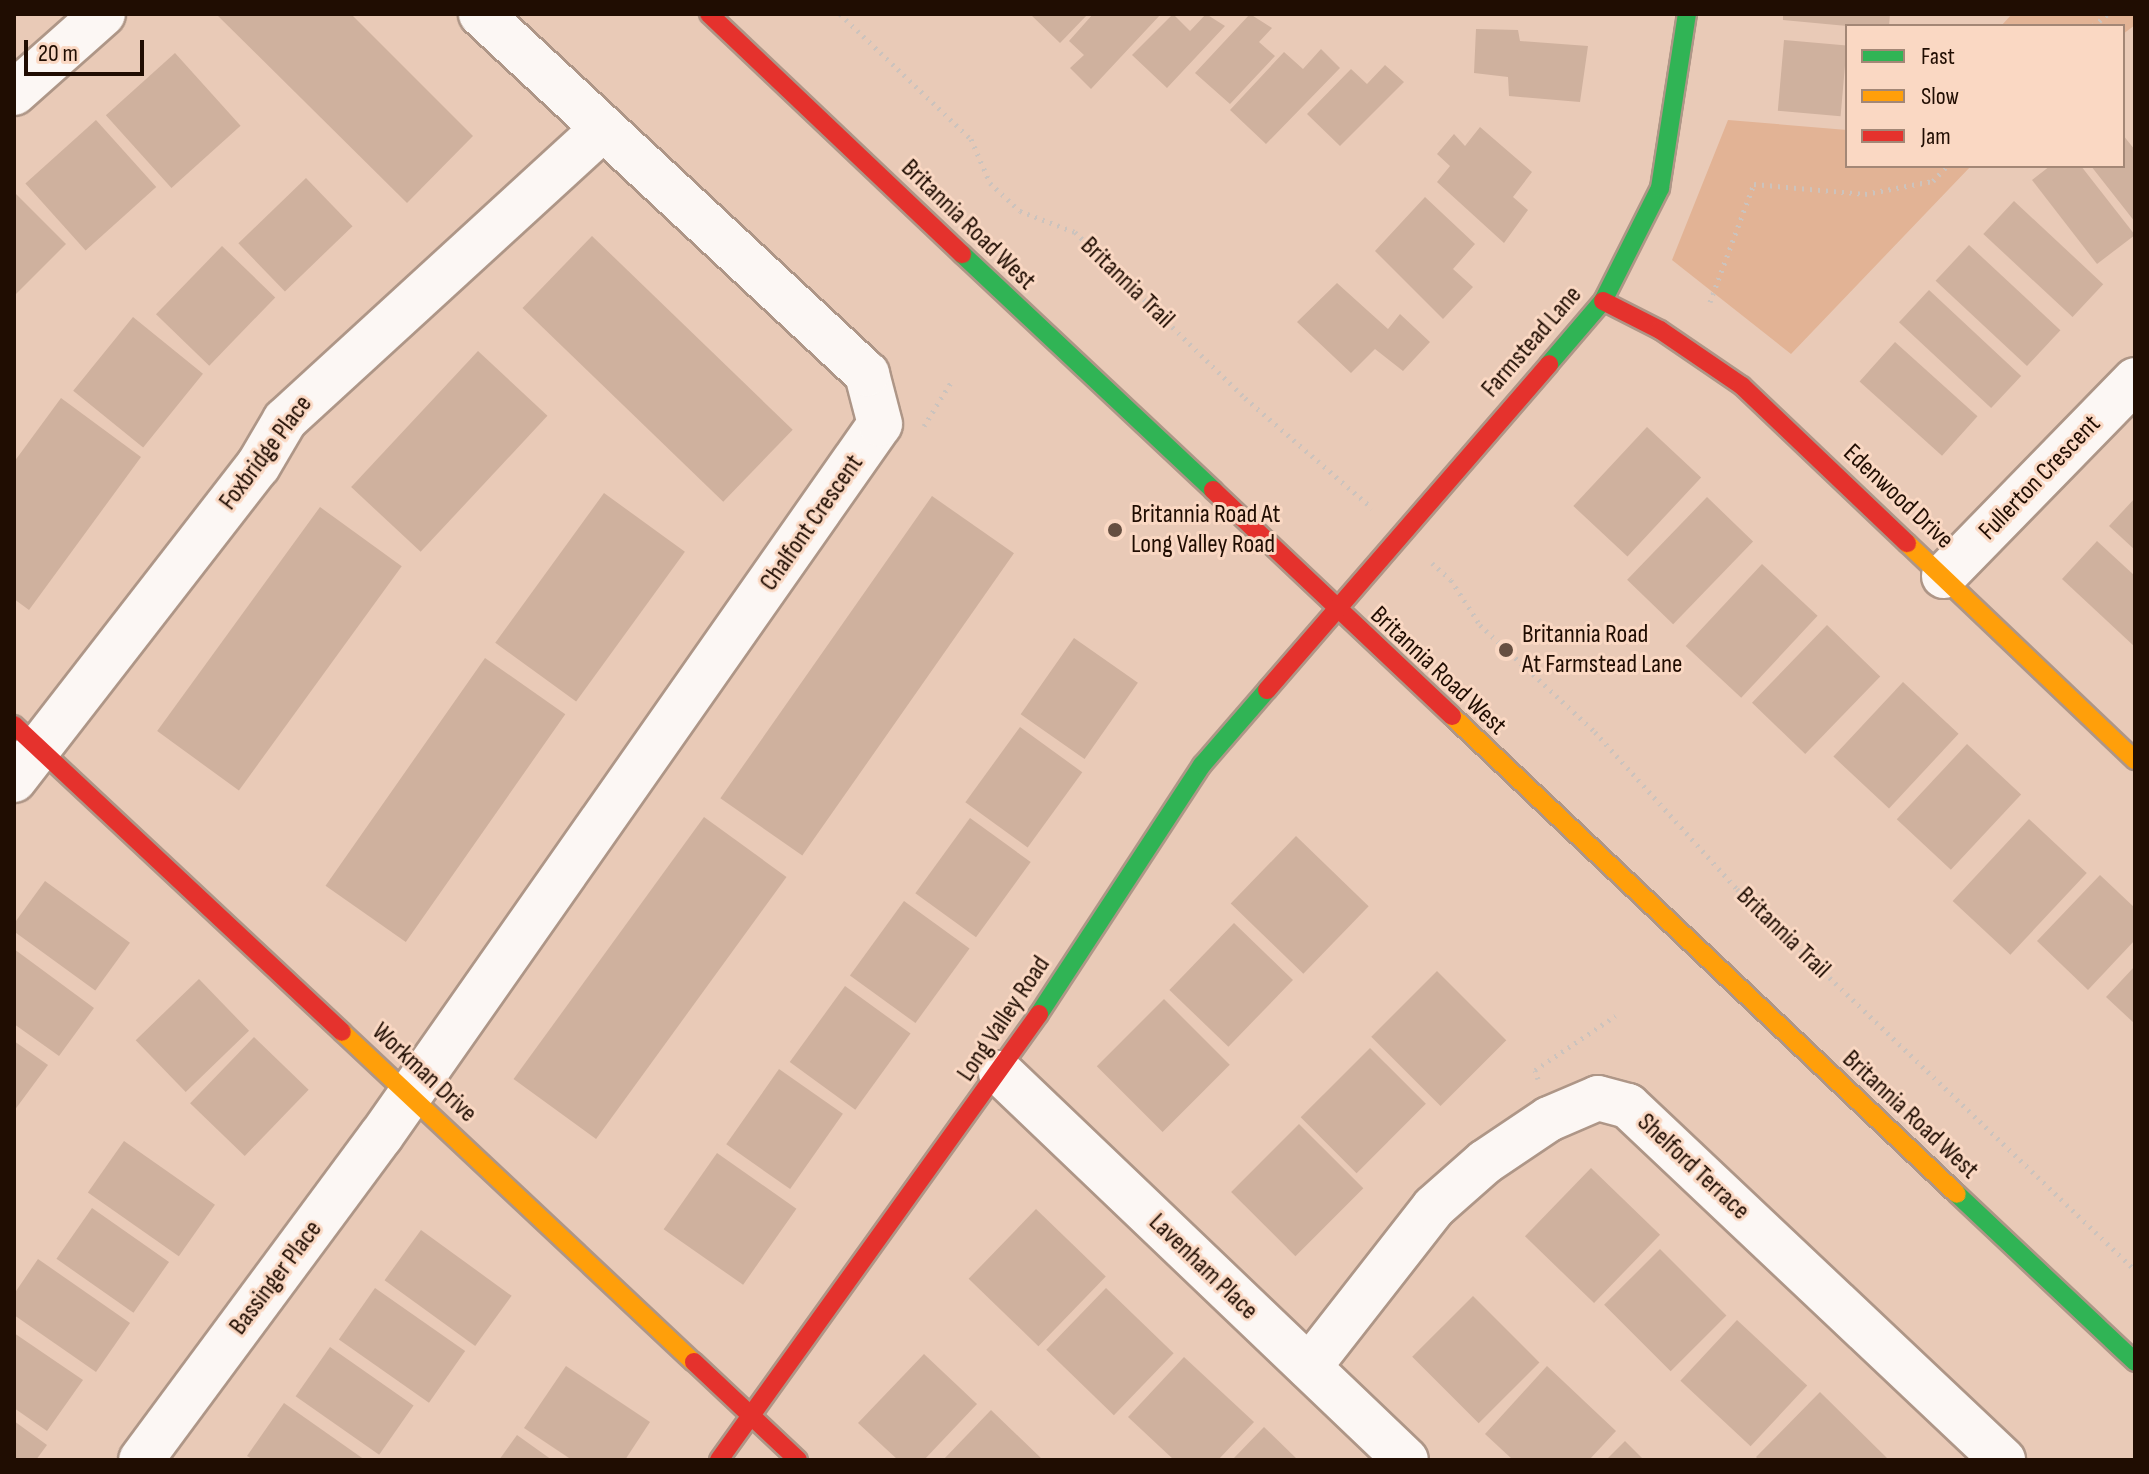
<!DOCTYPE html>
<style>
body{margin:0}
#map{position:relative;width:2149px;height:1474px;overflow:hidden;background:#e9cab7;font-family:"Sofia Sans Condensed",sans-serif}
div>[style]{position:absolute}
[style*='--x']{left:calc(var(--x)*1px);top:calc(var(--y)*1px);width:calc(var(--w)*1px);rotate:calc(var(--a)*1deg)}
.green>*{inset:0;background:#e2b395}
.building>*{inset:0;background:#cfb19e;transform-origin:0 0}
.path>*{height:5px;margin-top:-2.5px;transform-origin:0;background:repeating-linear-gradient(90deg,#ccc3bd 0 2px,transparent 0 8px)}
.roads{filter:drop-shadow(2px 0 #ae9687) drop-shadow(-2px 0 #ae9687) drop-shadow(0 2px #ae9687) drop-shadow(0 -2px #ae9687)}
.street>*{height:44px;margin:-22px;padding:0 22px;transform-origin:22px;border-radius:22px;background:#fcf7f4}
.fast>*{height:18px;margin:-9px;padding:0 9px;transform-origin:9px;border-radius:9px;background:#30b455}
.slow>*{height:18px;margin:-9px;padding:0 9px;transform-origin:9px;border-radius:9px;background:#ff9f0a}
.jam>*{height:18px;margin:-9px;padding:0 9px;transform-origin:9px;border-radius:9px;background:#e5322d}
.dots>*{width:22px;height:22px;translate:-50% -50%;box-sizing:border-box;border:4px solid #fad8c3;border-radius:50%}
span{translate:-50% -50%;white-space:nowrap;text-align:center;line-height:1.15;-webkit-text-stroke:6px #fad8c3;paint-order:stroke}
.street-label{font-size:26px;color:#200d02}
.poi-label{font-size:26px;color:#200d02}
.left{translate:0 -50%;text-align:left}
.frame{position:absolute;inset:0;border:16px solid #200d02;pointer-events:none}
.legend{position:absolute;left:1845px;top:24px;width:280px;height:144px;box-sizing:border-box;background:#fad8c3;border:2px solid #a38776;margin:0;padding:10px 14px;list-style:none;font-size:24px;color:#200d02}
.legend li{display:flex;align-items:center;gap:16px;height:40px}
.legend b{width:40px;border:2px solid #a38776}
.scale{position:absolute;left:24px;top:40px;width:120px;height:36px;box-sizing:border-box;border:4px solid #200d02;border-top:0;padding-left:10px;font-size:24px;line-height:28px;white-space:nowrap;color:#200d02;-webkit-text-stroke:6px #fad8c3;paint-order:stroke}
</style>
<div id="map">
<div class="green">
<i style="clip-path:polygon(2012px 14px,2135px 14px,2135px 25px,2123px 34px,2123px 26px,2001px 26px)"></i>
<i style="clip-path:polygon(1728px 120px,1847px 130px,1847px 166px,1971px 166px,1791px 354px,1672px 260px)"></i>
</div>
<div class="building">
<i style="clip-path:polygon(216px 14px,351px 14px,473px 136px,407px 203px)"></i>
<i style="clip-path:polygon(1030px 14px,1088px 14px,1060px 43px)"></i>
<i style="clip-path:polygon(1093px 14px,1161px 14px,1091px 89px,1070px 68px,1084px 55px,1069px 41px)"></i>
<i style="clip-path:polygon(1173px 14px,1190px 31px,1206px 14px,1225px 26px,1167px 88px,1132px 55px)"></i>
<i style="clip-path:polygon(1250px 14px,1272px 28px,1259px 42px,1275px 56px,1230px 104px,1195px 73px)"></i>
<i style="clip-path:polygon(1783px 14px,1890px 14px,1889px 26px,1847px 26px,1783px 20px)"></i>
<i style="clip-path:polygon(1476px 29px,1518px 30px,1520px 41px,1588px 46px,1580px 102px,1509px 96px,1508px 77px,1474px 73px)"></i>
<i style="left:1784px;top:40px;width:63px;height:71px;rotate:5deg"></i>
<i style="clip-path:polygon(1321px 49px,1340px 68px,1266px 144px,1230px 110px,1284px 52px,1303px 69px)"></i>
<i style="left:175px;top:53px;width:98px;height:93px;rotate:48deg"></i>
<i style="clip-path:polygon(1385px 65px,1404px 82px,1340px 146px,1307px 114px,1351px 69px,1367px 84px)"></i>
<i style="left:96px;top:120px;width:90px;height:95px;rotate:48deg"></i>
<i style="clip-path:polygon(1480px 127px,1532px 172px,1513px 197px,1528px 210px,1504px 243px,1437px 182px,1450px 166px,1437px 154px,1454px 134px,1465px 146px)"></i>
<i style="clip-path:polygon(2123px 135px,2135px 150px,2135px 222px,2091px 166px,2123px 166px)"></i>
<i style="clip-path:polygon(2050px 166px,2081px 166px,2135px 235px,2097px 264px,2032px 180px)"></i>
<i style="left:306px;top:178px;width:67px;height:94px;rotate:46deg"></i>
<i style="clip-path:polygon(14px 192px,66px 244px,14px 296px)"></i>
<i style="clip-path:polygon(1425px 197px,1475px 244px,1453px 269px,1473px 287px,1443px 319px,1375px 251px)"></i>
<i style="left:2014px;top:201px;width:122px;height:45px;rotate:43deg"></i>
<i style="left:592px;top:236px;width:279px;height:100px;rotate:44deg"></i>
<i style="left:1969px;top:245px;width:125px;height:49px;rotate:43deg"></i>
<i style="left:222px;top:246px;width:74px;height:95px;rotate:44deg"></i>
<i style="clip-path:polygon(1337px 283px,1388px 329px,1400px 314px,1430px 342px,1403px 371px,1375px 349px,1351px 373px,1297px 322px)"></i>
<i style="left:1929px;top:290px;width:126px;height:44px;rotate:43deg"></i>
<i style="left:133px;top:317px;width:90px;height:95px;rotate:39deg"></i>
<i style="left:1895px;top:342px;width:111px;height:53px;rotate:42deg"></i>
<i style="left:478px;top:351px;width:95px;height:186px;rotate:43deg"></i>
<i style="clip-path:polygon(61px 398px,141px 457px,29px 610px,14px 599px,14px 462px)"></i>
<i style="left:1647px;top:427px;width:74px;height:108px;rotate:43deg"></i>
<i style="left:604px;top:493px;width:100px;height:185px;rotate:36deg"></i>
<i style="left:932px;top:496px;width:100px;height:369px;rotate:35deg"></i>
<i style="left:1707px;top:497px;width:64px;height:115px;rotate:44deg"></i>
<i style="clip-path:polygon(2135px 498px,2135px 550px,2109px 526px)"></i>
<i style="left:320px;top:507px;width:101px;height:277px;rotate:36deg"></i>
<i style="clip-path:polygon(2097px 541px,2135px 576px,2135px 647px,2062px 579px)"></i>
<i style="left:1762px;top:564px;width:76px;height:112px;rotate:43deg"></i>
<i style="left:1827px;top:625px;width:74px;height:108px;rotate:44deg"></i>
<i style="left:1074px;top:638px;width:78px;height:93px;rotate:35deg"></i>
<i style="left:485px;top:658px;width:98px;height:278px;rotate:35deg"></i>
<i style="left:1903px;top:682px;width:76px;height:102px;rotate:43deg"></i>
<i style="left:1020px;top:727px;width:77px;height:93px;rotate:36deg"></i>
<i style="left:1967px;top:744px;width:74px;height:103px;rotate:43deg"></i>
<i style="left:704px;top:817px;width:102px;height:324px;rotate:36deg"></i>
<i style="left:970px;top:818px;width:75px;height:93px;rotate:36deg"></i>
<i style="left:2029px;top:819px;width:79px;height:112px;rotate:43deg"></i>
<i style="left:1296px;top:836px;width:101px;height:94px;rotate:44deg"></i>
<i style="clip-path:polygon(2100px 875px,2135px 908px,2135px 940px,2088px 990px,2037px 941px)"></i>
<i style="left:45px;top:881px;width:105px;height:59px;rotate:36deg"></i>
<i style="left:904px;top:901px;width:81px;height:92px;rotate:36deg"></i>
<i style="left:1234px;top:923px;width:82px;height:93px;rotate:44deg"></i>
<i style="clip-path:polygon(14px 949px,94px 1008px,59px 1056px,14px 1024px)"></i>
<i style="clip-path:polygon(2135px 966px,2135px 1024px,2106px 997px)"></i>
<i style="left:1437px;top:971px;width:98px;height:93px;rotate:45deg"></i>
<i style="left:199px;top:979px;width:72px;height:88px;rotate:46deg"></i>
<i style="left:845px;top:986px;width:81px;height:94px;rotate:36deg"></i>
<i style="left:1164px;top:999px;width:93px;height:95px;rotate:45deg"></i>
<i style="left:254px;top:1037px;width:76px;height:92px;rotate:44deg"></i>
<i style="clip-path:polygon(14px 1041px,48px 1065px,14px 1111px)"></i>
<i style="left:1370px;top:1048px;width:79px;height:98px;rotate:45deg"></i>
<i style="left:779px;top:1069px;width:78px;height:92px;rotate:35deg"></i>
<i style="left:1299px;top:1124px;width:91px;height:96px;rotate:45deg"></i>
<i style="left:124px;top:1141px;width:111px;height:63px;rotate:35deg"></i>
<i style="left:717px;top:1153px;width:97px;height:93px;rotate:35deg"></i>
<i style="left:1591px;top:1168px;width:96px;height:95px;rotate:44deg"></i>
<i style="left:92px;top:1208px;width:94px;height:62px;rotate:35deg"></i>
<i style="left:1036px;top:1209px;width:97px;height:97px;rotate:44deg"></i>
<i style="left:421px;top:1230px;width:112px;height:62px;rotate:36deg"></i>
<i style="left:1660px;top:1249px;width:94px;height:79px;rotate:45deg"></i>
<i style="clip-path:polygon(38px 1259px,130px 1323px,96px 1372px,14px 1315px,14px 1294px)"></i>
<i style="left:375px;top:1288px;width:110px;height:63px;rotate:35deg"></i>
<i style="left:1106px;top:1288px;width:94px;height:86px;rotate:44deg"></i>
<i style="left:1473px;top:1296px;width:94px;height:86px;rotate:45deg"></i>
<i style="left:1737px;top:1320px;width:96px;height:83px;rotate:43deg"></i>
<i style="clip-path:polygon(14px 1333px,83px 1380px,47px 1431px,14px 1408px)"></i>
<i style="left:330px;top:1347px;width:102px;height:60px;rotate:35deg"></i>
<i style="clip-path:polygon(924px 1354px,977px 1404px,924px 1460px,898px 1460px,858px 1423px)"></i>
<i style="clip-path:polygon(1184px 1357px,1254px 1422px,1218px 1460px,1174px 1460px,1128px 1417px)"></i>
<i style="clip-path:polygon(566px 1366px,650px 1422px,625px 1460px,572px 1460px,524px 1428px)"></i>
<i style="clip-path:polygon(1547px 1366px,1616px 1431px,1589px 1460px,1513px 1460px,1485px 1434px)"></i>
<i style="clip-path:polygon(1820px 1392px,1889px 1460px,1759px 1460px,1756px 1457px)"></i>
<i style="clip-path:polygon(284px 1403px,365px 1460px,254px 1460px,247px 1456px)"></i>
<i style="clip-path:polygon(991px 1410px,1043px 1460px,943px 1460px)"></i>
<i style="clip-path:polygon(14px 1421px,47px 1445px,36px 1460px,14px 1460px)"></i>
<i style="clip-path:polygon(1264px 1427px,1298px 1460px,1232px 1460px)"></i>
<i style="clip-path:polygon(517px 1435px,552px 1460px,499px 1460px)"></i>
<i style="clip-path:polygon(1625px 1441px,1644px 1460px,1606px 1460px)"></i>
</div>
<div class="path">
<i style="--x:840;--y:14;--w:181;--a:43.7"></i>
<i style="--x:971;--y:139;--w:48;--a:66.6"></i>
<i style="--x:990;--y:183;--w:41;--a:43"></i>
<i style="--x:1020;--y:211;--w:59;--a:20.9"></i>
<i style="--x:1075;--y:232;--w:238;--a:44.3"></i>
<i style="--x:1245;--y:398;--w:168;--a:40.9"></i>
<i style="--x:2093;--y:26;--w:19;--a:-39"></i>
<i style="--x:1710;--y:302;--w:126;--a:-69.6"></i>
<i style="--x:1754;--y:184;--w:111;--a:5.1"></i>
<i style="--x:1865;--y:194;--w:69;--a:-10.8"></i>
<i style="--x:1933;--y:181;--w:21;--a:-47"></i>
<i style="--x:924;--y:426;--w:55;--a:-58.3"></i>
<i style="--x:1432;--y:563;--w:25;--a:42"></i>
<i style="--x:1451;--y:580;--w:54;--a:57.2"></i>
<i style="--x:1480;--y:625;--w:157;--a:42.9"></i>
<i style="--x:1595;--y:732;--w:212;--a:47.9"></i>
<i style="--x:1737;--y:889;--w:551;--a:43.75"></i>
<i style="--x:1538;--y:1079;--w:9;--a:-108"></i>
<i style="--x:1535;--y:1070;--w:97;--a:-34"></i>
</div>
<div class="roads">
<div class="street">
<i style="--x:14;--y:93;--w:119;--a:-41.6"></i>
<i style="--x:1944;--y:576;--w:274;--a:-45.7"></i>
<i style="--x:14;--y:780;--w:398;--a:-52.2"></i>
<i style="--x:258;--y:466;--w:53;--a:-59.6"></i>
<i style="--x:285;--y:420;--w:431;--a:-42.5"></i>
<i style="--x:1001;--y:1073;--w:560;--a:43.7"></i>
<i style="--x:1309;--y:1367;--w:203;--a:-52"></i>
<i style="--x:1434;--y:1207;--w:68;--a:-41.4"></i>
<i style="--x:1485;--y:1162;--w:77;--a:-33.9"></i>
<i style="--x:1549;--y:1119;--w:53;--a:-23.2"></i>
<i style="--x:1598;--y:1098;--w:31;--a:15"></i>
<i style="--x:1628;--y:1106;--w:516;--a:43.35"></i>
<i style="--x:141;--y:1460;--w:403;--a:-53.5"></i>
<i style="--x:381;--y:1136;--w:869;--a:-54.98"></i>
<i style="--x:880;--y:424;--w:52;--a:-104.6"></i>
<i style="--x:867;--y:374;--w:528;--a:-137"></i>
</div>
<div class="fast">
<i style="--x:962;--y:254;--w:345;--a:43.2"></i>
<i style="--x:1549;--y:364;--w:83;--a:-49.4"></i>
<i style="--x:1603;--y:301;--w:127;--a:-63.2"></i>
<i style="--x:1660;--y:188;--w:176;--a:-81.2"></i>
<i style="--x:1039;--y:1014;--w:298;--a:-56.8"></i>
<i style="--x:1202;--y:765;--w:99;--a:-49.1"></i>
<i style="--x:1957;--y:1194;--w:245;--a:43.3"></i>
</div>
<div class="slow">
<i style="--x:1907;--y:543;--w:315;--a:43.6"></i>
<i style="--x:1452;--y:716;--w:695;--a:43.43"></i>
<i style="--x:342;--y:1032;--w:482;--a:43.2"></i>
</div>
<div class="jam">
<i style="--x:709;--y:14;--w:349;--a:43.5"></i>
<i style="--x:1603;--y:301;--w:64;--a:27"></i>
<i style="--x:1660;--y:330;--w:99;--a:34.3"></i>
<i style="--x:1742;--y:386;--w:228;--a:43.6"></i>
<i style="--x:1213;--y:490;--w:329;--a:43.4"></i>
<i style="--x:1267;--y:690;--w:431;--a:-49.1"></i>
<i style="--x:14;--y:725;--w:449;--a:43.1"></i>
<i style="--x:694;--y:1362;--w:143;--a:43.3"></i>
<i style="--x:719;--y:1460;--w:549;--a:-54.34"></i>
</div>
</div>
<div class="dots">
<i style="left:1115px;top:530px;background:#664f41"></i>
<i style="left:1506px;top:650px;background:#664f41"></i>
</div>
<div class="street-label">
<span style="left:968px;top:225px;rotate:44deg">Britannia Road West</span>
<span style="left:1127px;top:283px;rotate:44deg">Britannia Trail</span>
<span style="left:1532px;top:342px;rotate:-49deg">Farmstead Lane</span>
<span style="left:266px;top:453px;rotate:-53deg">Foxbridge Place</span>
<span style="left:2040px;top:478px;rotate:-46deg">Fullerton Crescent</span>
<span style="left:1898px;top:497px;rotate:43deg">Edenwood Drive</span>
<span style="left:812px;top:523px;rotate:-55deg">Chalfont Crescent</span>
<span style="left:1438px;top:671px;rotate:43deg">Britannia Road West</span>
<span style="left:1783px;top:933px;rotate:44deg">Britannia Trail</span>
<span style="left:1004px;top:1019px;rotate:-56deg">Long Valley Road</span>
<span style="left:424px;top:1073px;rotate:43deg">Workman Drive</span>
<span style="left:1910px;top:1115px;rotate:43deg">Britannia Road West</span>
<span style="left:1693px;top:1167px;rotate:43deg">Shelford Terrace</span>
<span style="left:1203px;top:1267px;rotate:44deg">Lavenham Place</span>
<span style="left:276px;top:1278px;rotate:-53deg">Bassinger Place</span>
</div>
<div class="poi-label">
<span class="left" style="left:1131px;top:530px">Britannia Road At<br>Long Valley Road</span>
<span class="left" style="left:1522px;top:650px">Britannia Road<br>At Farmstead Lane</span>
</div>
<div class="frame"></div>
<ul class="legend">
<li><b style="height:10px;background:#30b455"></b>Fast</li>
<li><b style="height:10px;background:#ff9f0a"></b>Slow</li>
<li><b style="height:10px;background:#e5322d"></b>Jam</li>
</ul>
<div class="scale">20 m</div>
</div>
